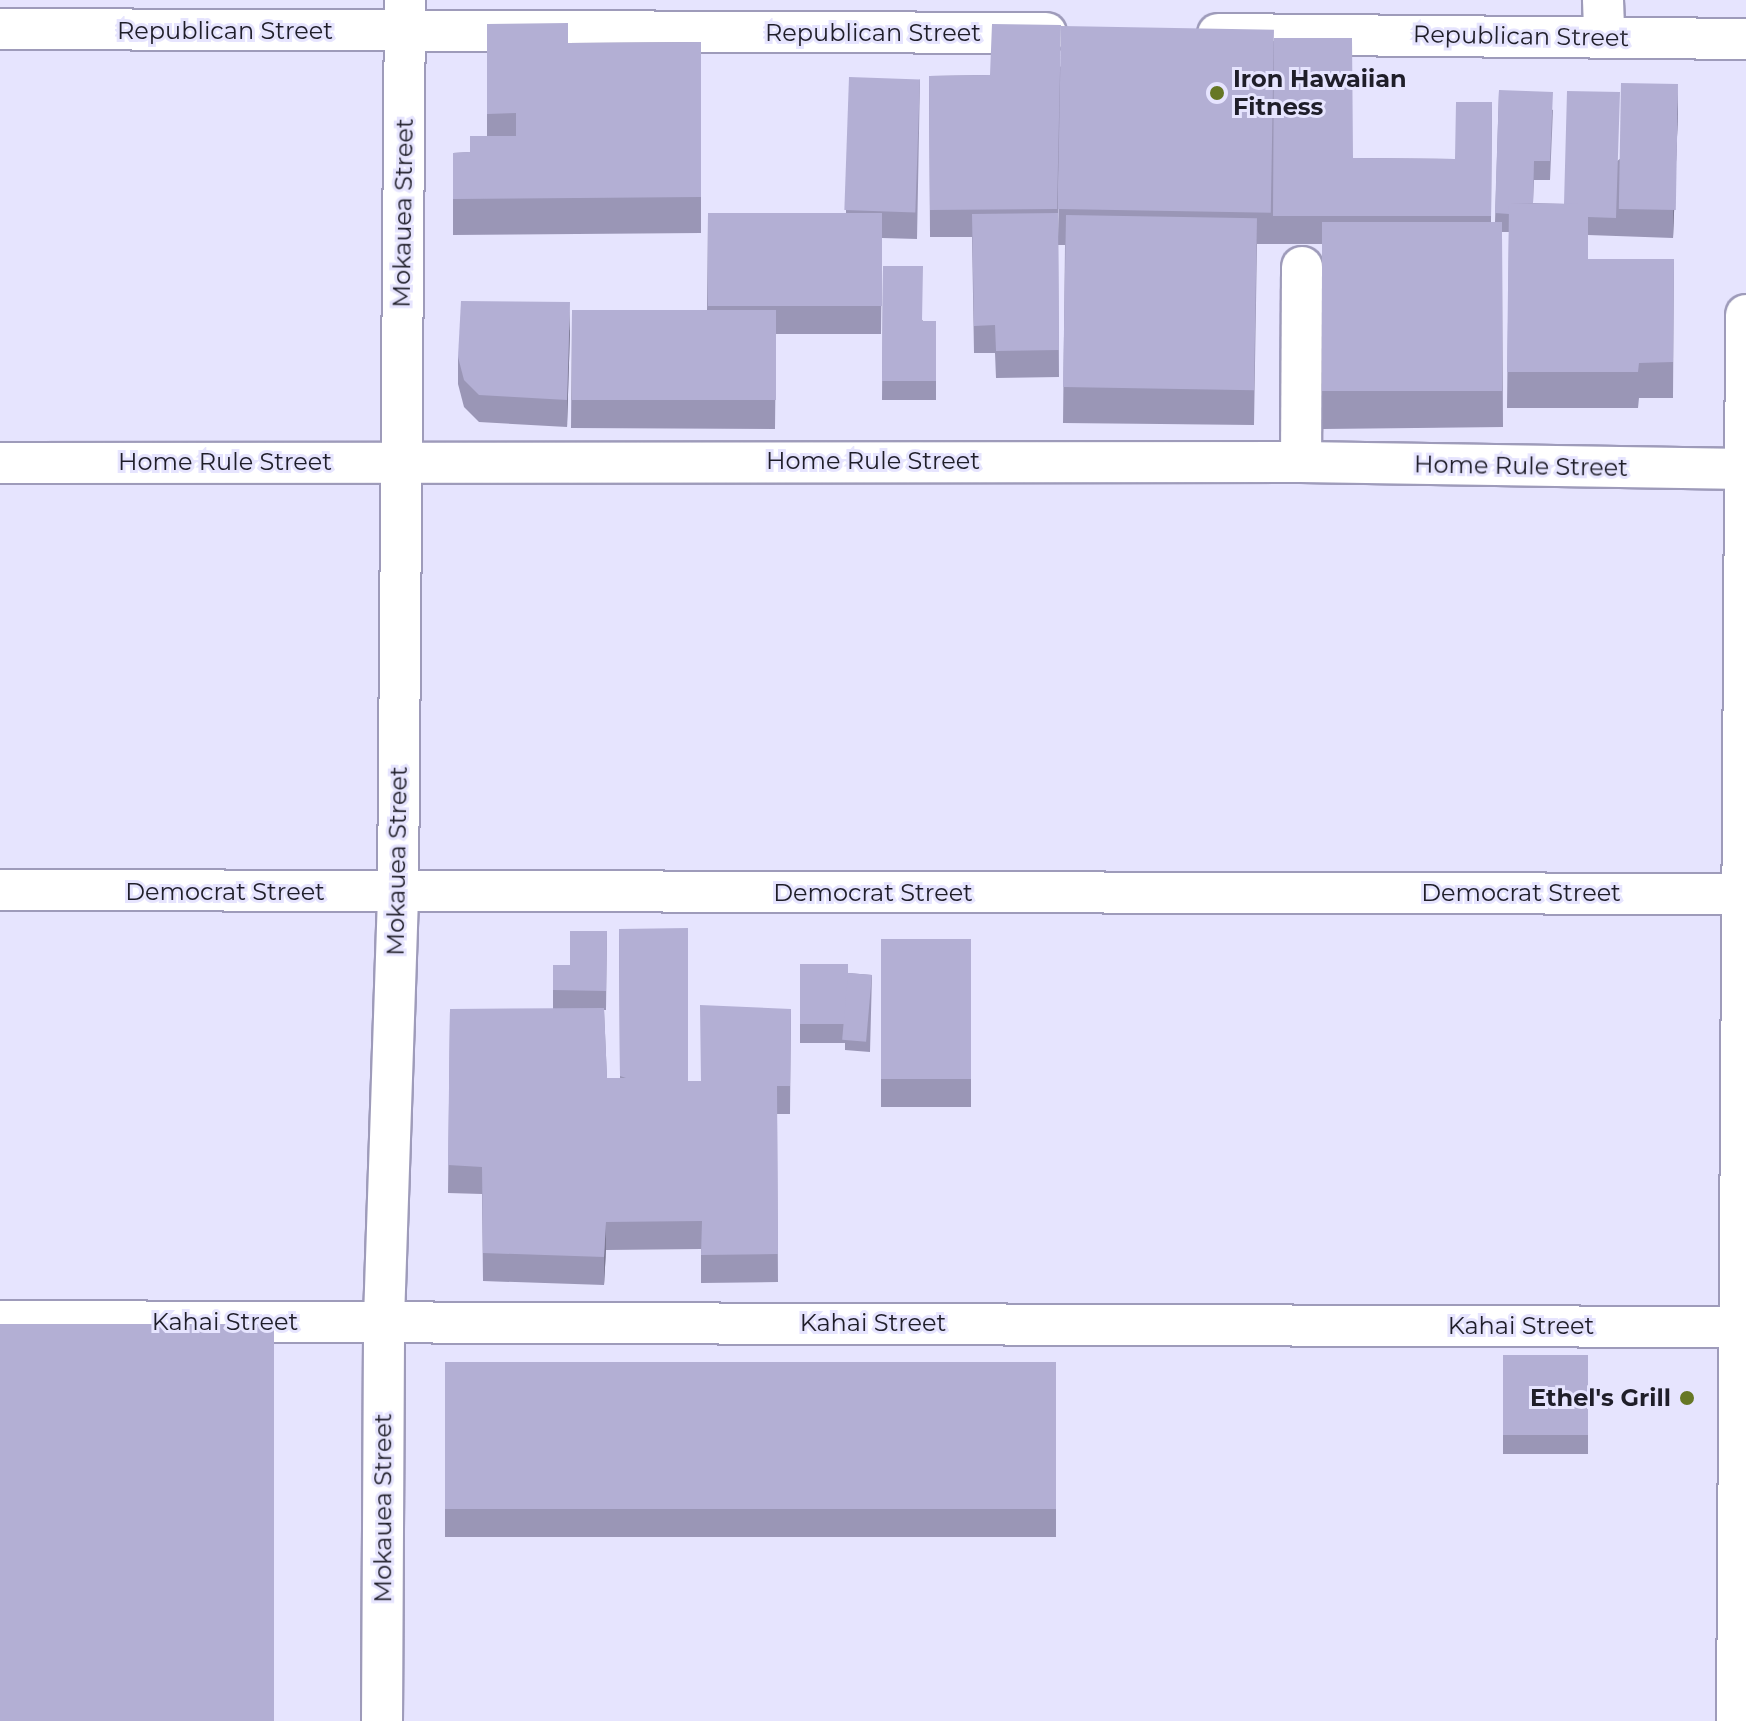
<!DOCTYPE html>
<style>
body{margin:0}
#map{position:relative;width:1746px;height:1721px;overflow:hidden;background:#e6e4fe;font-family:Montserrat,sans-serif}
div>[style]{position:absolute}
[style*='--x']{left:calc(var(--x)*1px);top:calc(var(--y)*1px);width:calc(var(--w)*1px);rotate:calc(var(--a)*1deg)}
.roads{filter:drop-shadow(2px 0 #9e9bba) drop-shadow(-2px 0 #9e9bba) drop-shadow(0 2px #9e9bba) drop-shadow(0 -2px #9e9bba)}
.minor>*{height:40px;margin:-20px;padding:0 20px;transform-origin:20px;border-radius:20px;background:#fff}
.wall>*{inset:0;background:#9a96b6;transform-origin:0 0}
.shaded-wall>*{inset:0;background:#7d7a94}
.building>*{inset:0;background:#b3afd4;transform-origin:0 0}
.dots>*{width:22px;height:22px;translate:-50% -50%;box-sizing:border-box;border:4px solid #e6e4fe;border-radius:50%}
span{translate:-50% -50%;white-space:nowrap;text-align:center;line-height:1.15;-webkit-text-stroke:6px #e6e4fe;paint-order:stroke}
.street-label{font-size:24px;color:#1f1e29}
.poi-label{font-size:24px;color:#1f1e29;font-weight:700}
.left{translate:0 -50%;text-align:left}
.right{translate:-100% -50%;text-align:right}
</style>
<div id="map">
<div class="roads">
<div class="minor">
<i style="--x:1603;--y:0;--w:36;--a:88"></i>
<i style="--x:0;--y:29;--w:1046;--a:0.22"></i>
<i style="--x:1218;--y:34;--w:528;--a:0.54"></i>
<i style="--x:1301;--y:462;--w:195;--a:-89.7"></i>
<i style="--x:0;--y:463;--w:1301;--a:-0.04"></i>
<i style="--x:1301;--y:462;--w:445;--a:0.9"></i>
<i style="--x:0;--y:890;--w:1746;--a:0.13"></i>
<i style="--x:0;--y:1321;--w:1746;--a:0.2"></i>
<i style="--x:382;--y:1721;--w:402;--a:-89.7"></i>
<i style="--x:384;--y:1319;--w:426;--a:-88.1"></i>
<i style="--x:398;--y:893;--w:893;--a:-89.55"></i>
<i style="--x:1737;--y:1721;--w:1406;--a:-89.63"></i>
</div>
</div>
<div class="wall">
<i style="clip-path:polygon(487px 24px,568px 43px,701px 42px,701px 233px,453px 235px,453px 153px,470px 152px,487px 136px)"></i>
<i style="clip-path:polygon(1274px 41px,1353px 158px,1455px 159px,1492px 102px,1491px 222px,1495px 222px,1499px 90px,1553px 110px,1550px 180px,1534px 180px,1533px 203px,1564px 204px,1678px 112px,1673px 238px,1588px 235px,1588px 259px,1674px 259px,1673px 398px,1639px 398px,1638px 408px,1507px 408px,1509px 232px,1502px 232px,1503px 427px,1323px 429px,1322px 244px,1257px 244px,1254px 425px,1063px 423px,1065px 245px,1058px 245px,1060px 124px,1058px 215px,1059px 377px,996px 378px,995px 353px,974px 353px,972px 237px,930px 237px,929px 76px,990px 75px)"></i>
<i style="clip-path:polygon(920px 79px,917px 239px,882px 238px,881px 334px,776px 334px,775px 429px,571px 428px,572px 310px,707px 311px,708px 213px,846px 213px,846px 210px)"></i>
<i style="clip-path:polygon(883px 266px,923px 321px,936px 321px,936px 400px,882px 400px)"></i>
<i style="clip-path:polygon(570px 330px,567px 427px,479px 422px,464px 407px,458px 384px,458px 357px)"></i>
<i style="clip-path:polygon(619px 929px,688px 1081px,701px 1081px,791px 1009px,790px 1114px,777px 1114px,778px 1282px,701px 1283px,701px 1249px,606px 1250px,604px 1285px,483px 1281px,482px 1194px,448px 1193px,450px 1009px,553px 1009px,553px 965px,570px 965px,607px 931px,606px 1010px,604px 1010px,607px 1078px,620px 1078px)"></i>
<i style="left:971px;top:939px;width:168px;height:90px;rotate:90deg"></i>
<i style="clip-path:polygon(800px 964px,848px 973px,872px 975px,870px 1052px,845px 1050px,845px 1043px,800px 1043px)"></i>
<i style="left:1503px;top:1355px;width:85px;height:99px"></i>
<i style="left:445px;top:1362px;width:611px;height:175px"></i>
</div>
<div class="shaded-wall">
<i style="clip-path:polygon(1678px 84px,1678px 112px,1673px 238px,1673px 211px)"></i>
<i style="clip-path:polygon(570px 302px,570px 330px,567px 427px,567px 400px)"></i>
<i style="clip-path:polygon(606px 1222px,606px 1250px,604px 1285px,604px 1257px)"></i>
</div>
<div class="building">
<i style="clip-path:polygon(568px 23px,568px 43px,701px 42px,701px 197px,453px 199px,453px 153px,470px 152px,470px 136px,516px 136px,516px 113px,487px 114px,487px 24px)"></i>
<i style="clip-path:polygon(992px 24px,1061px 25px,1057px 209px,930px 210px,929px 76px,990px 75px)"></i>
<i style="left:1061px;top:26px;width:213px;height:183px;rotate:1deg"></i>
<i style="clip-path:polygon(1274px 38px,1352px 38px,1353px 158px,1455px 159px,1456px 102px,1492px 102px,1491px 216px,1273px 216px)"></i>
<i style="left:849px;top:77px;width:71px;height:133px;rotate:2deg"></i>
<i style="left:1621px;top:83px;width:57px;height:126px;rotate:1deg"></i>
<i style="clip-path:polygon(1499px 90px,1553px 92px,1550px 161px,1534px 161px,1533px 203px,1509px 203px,1509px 214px,1495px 213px)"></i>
<i style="clip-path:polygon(1567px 91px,1620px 92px,1616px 218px,1588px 217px,1588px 204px,1564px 204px)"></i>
<i style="clip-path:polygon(1509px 203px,1588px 204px,1588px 259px,1674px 259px,1673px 362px,1639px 363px,1638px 372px,1507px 372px)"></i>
<i style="left:708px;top:213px;width:174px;height:93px"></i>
<i style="clip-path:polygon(1058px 213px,1059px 350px,996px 351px,995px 325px,974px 326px,972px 214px)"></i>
<i style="left:1066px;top:215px;width:191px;height:172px;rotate:1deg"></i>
<i style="left:1502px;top:222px;width:169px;height:180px;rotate:90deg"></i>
<i style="clip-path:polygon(883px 266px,923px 266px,922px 321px,936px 321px,936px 381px,882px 381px)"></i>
<i style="clip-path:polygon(461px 301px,570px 302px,567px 400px,479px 395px,464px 380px,458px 357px)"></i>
<i style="left:572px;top:310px;width:204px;height:90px"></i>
<i style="clip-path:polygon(688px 928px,688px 1081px,701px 1081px,700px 1005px,791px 1009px,790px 1086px,777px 1086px,778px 1254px,701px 1255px,702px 1221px,606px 1222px,604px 1257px,483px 1253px,482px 1167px,448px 1165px,450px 1009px,604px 1008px,607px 1078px,626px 1078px,620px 1076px,619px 929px)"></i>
<i style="clip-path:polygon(570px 931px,607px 931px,606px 991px,553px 990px,553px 965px,570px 965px)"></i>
<i style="left:971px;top:939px;width:140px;height:90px;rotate:90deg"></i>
<i style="left:800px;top:964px;width:48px;height:60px"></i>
<i style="left:848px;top:973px;width:24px;height:67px;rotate:5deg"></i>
<i style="left:0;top:1324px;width:274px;height:397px"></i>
<i style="left:1503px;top:1355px;width:85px;height:80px"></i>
<i style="left:445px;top:1362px;width:611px;height:147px"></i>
</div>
<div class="dots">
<i style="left:1217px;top:93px;background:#667725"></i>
<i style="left:1687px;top:1398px;background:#667725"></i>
</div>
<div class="street-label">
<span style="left:225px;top:31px">Republican Street</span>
<span style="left:873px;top:33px">Republican Street</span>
<span style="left:1521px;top:36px;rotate:1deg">Republican Street</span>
<span style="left:403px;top:213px;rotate:-89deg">Mokauea Street</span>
<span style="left:873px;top:461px">Home Rule Street</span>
<span style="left:225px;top:462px">Home Rule Street</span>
<span style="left:1521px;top:466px;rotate:1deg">Home Rule Street</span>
<span style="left:397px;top:861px;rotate:-89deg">Mokauea Street</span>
<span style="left:225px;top:892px">Democrat Street</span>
<span style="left:873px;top:893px">Democrat Street</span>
<span style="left:1521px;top:893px">Democrat Street</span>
<span style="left:225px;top:1322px">Kahai Street</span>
<span style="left:873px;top:1323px">Kahai Street</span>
<span style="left:1521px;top:1326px">Kahai Street</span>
<span style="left:383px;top:1508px;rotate:-90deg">Mokauea Street</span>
</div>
<div class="poi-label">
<span class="left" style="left:1233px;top:93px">Iron Hawaiian<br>Fitness</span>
<span class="right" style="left:1671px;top:1398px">Ethel's Grill</span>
</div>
</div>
